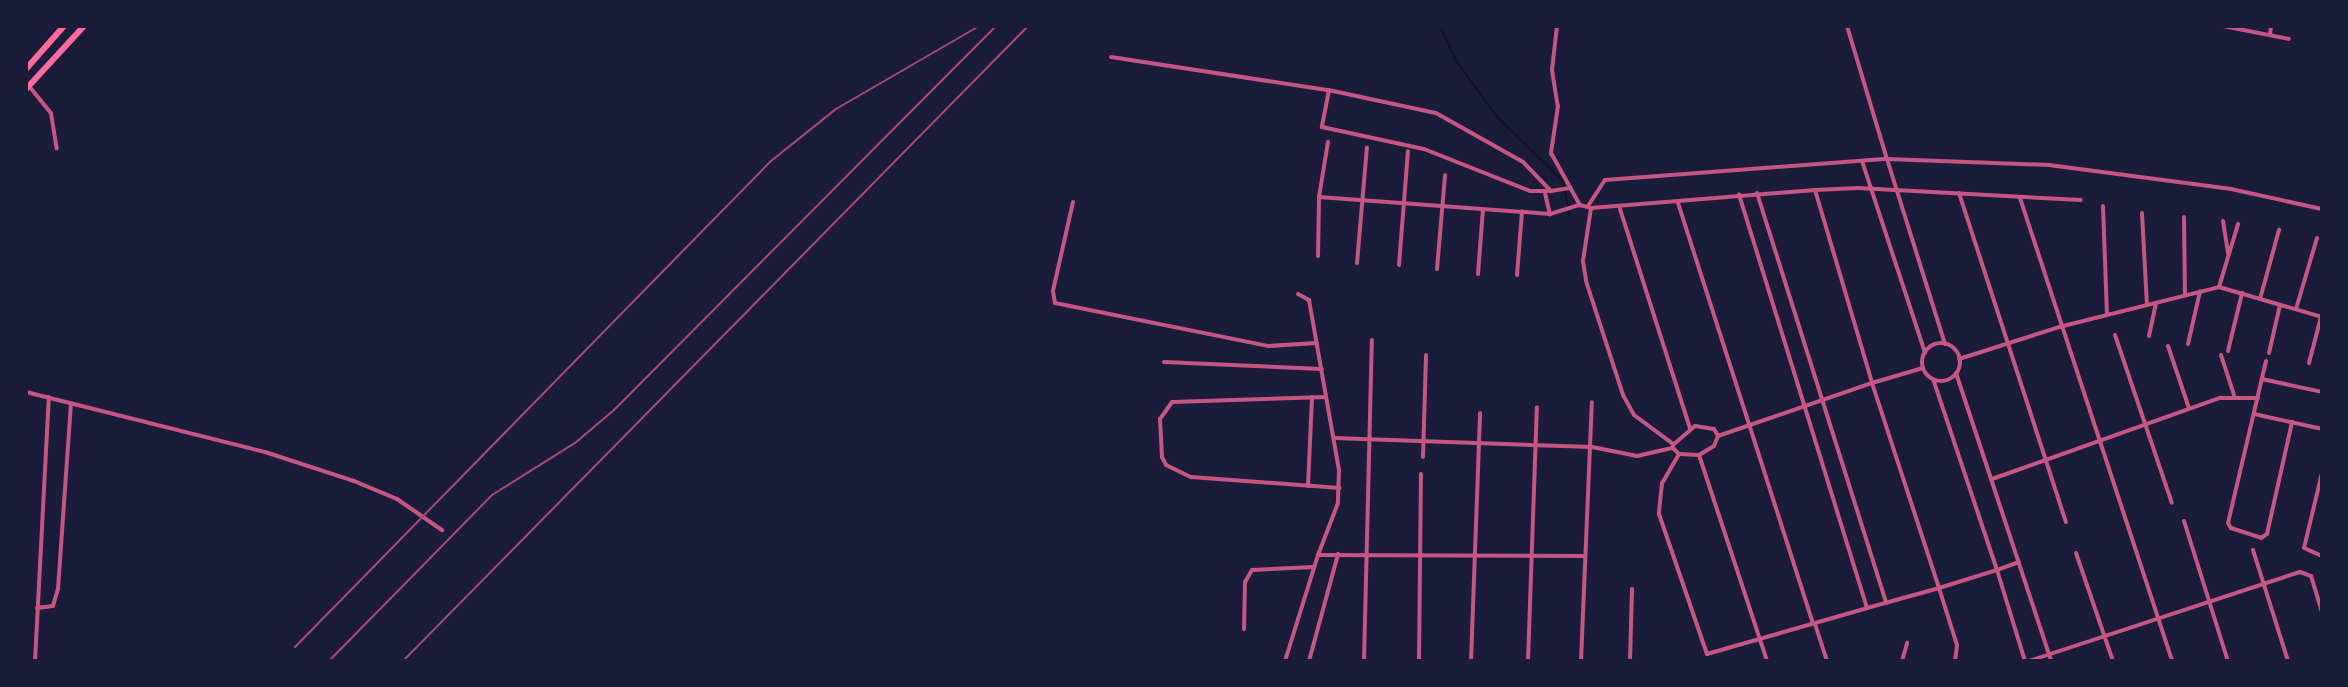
<!DOCTYPE html>
<style>
body{margin:0}
#map{position:relative;width:2348px;height:687px;overflow:hidden;background:#1b1b3a;font-family:Quicksand,sans-serif}
div>[style]{position:absolute}
[style*='--x']{left:calc(var(--x)*1px);top:calc(var(--y)*1px);width:calc(var(--w)*1px);rotate:calc(var(--a)*1deg)}
.stream>*{height:2px;margin:-1px;padding:0 1px;transform-origin:1px;border-radius:1px;background:#12122b}
.minor>*{height:4px;margin:-2px;padding:0 2px;transform-origin:2px;border-radius:2px;background:#c65784}
.minor>.ring{margin:-2px;padding:0;box-sizing:content-box;background:none;border:4px solid #c65784;border-radius:50%}
.primary>*{height:6px;margin:-3px;padding:0 3px;transform-origin:3px;border-radius:3px;background:#ff6b9d}
.rail>*{height:2px;margin:-1px;padding:0 1px;transform-origin:1px;border-radius:1px;background:#a44b75}
span{translate:-50% -50%;white-space:nowrap;text-align:center;line-height:1.15;-webkit-text-stroke:6px #1b1b3a;paint-order:stroke}
.frame{position:absolute;inset:0;border:28px solid #1b1b3a;pointer-events:none}
</style>
<div id="map">
<div class="stream">
<i style="--x:1440;--y:26;--w:40;--a:65"></i>
<i style="--x:1457;--y:62;--w:68;--a:54"></i>
<i style="--x:1497;--y:117;--w:92;--a:44.1"></i>
<i style="--x:1563;--y:181;--w:36;--a:79"></i>
</div>
<div class="minor">
<i style="--x:1557;--y:26;--w:44;--a:96.5"></i>
<i style="--x:1552;--y:70;--w:36;--a:81"></i>
<i style="--x:1558;--y:106;--w:48;--a:98.5"></i>
<i style="--x:1551;--y:153;--w:60;--a:60.9"></i>
<i style="--x:1580;--y:205;--w:11;--a:15"></i>
<i style="--x:1591;--y:208;--w:54;--a:98.6"></i>
<i style="--x:1583;--y:261;--w:20;--a:81"></i>
<i style="--x:1586;--y:281;--w:120;--a:72"></i>
<i style="--x:1623;--y:395;--w:23;--a:61"></i>
<i style="--x:1634;--y:415;--w:49;--a:36.6"></i>
<i style="--x:1847;--y:26;--w:139;--a:73.3"></i>
<i style="--x:1887;--y:159;--w:162;--a:2.1"></i>
<i style="--x:2049;--y:165;--w:184;--a:7.5"></i>
<i style="--x:2231;--y:189;--w:93;--a:12.4"></i>
<i style="--x:2223;--y:26;--w:67;--a:11.1"></i>
<i style="--x:2270;--y:35;--w:9;--a:-84"></i>
<i style="--x:1111;--y:57;--w:225;--a:8.7"></i>
<i style="--x:1333;--y:91;--w:105;--a:12.1"></i>
<i style="--x:1436;--y:113;--w:100;--a:29.4"></i>
<i style="--x:1523;--y:162;--w:40;--a:46"></i>
<i style="--x:1551;--y:191;--w:20;--a:-9"></i>
<i style="--x:29;--y:86;--w:35;--a:51"></i>
<i style="--x:51;--y:113;--w:36;--a:81"></i>
<i style="--x:1329;--y:90;--w:38;--a:101"></i>
<i style="--x:1322;--y:127;--w:104;--a:12.2"></i>
<i style="--x:1424;--y:149;--w:114;--a:21.6"></i>
<i style="--x:1530;--y:191;--w:21;--a:0"></i>
<i style="--x:1862;--y:161;--w:202;--a:71.8"></i>
<i style="--x:1815;--y:190;--w:43;--a:-2.7"></i>
<i style="--x:1858;--y:188;--w:223;--a:3.1"></i>
<i style="--x:1545;--y:193;--w:22;--a:77"></i>
<i style="--x:1757;--y:193;--w:430;--a:72.5"></i>
<i style="--x:1959;--y:193;--w:346;--a:72"></i>
<i style="--x:1319;--y:197;--w:56;--a:-80.7"></i>
<i style="--x:2020;--y:198;--w:487;--a:71.8"></i>
<i style="--x:1073;--y:202;--w:91;--a:102.7"></i>
<i style="--x:1053;--y:291;--w:12;--a:81"></i>
<i style="--x:1055;--y:303;--w:217;--a:11.4"></i>
<i style="--x:1268;--y:346;--w:49;--a:-3.5"></i>
<i style="--x:1678;--y:203;--w:442;--a:72.2"></i>
<i style="--x:1588;--y:206;--w:31;--a:-57"></i>
<i style="--x:1605;--y:180;--w:283;--a:-4.3"></i>
<i style="--x:1887;--y:159;--w:194;--a:72.6"></i>
<i style="--x:2103;--y:206;--w:109;--a:87.9"></i>
<i style="--x:1591;--y:208;--w:225;--a:-4.6"></i>
<i style="--x:1815;--y:190;--w:201;--a:73.5"></i>
<i style="--x:1872;--y:383;--w:53;--a:-16.4"></i>
<i style="--x:1620;--y:209;--w:230;--a:72.3"></i>
<i style="--x:2142;--y:213;--w:92;--a:86.9"></i>
<i style="--x:2184;--y:217;--w:78;--a:89.3"></i>
<i style="--x:2223;--y:221;--w:33;--a:81"></i>
<i style="--x:1318;--y:256;--w:59;--a:-89"></i>
<i style="--x:1319;--y:197;--w:232;--a:4.2"></i>
<i style="--x:1550;--y:214;--w:31;--a:-17"></i>
<i style="--x:1357;--y:263;--w:116;--a:-85.1"></i>
<i style="--x:1399;--y:265;--w:114;--a:-85.5"></i>
<i style="--x:1437;--y:269;--w:94;--a:-85.1"></i>
<i style="--x:1478;--y:274;--w:65;--a:-85.6"></i>
<i style="--x:1517;--y:275;--w:64;--a:-85.5"></i>
<i style="--x:2219;--y:287;--w:66;--a:-73.2"></i>
<i style="--x:1298;--y:294;--w:13;--a:29"></i>
<i style="--x:1309;--y:300;--w:173;--a:80"></i>
<i style="--x:1339;--y:470;--w:33;--a:92"></i>
<i style="--x:1338;--y:503;--w:56;--a:111"></i>
<i style="--x:2260;--y:299;--w:72;--a:-74.6"></i>
<i style="--x:2296;--y:309;--w:74;--a:-73.5"></i>
<i style="--x:2115;--y:335;--w:177;--a:71.3"></i>
<i style="--x:2149;--y:336;--w:34;--a:-78"></i>
<i class="ring" style="left:1922px;top:343px;width:34px;height:34px"></i>
<i style="--x:2188;--y:344;--w:54;--a:-77.2"></i>
<i style="--x:2168;--y:346;--w:65;--a:71.3"></i>
<i style="--x:2228;--y:351;--w:60;--a:-76.4"></i>
<i style="--x:2269;--y:353;--w:49;--a:-77.1"></i>
<i style="--x:2221;--y:355;--w:42;--a:72"></i>
<i style="--x:1959;--y:359;--w:105;--a:-17.7"></i>
<i style="--x:2059;--y:327;--w:165;--a:-14"></i>
<i style="--x:2219;--y:287;--w:107;--a:16.2"></i>
<i style="--x:2266;--y:361;--w:166;--a:103.2"></i>
<i style="--x:2228;--y:523;--w:6;--a:59"></i>
<i style="--x:2231;--y:528;--w:32;--a:18"></i>
<i style="--x:2261;--y:538;--w:7;--a:-34"></i>
<i style="--x:2267;--y:534;--w:115;--a:-77.4"></i>
<i style="--x:1164;--y:362;--w:158;--a:2.5"></i>
<i style="--x:2309;--y:363;--w:48;--a:-75.4"></i>
<i style="--x:1956;--y:373;--w:303;--a:71.7"></i>
<i style="--x:2262;--y:379;--w:61;--a:12.2"></i>
<i style="--x:26;--y:392;--w:246;--a:14.1"></i>
<i style="--x:265;--y:452;--w:94;--a:18"></i>
<i style="--x:354;--y:481;--w:47;--a:22.7"></i>
<i style="--x:397;--y:499;--w:55;--a:34.6"></i>
<i style="--x:1326;--y:397;--w:154;--a:178.1"></i>
<i style="--x:1172;--y:402;--w:21;--a:125"></i>
<i style="--x:1160;--y:419;--w:38;--a:87"></i>
<i style="--x:1162;--y:457;--w:9;--a:63"></i>
<i style="--x:1166;--y:465;--w:28;--a:26"></i>
<i style="--x:1191;--y:477;--w:149;--a:4.2"></i>
<i style="--x:2254;--y:414;--w:70;--a:12.4"></i>
<i style="--x:1334;--y:438;--w:258;--a:2"></i>
<i style="--x:1592;--y:447;--w:46;--a:11.3"></i>
<i style="--x:1637;--y:456;--w:37;--a:-13"></i>
<i style="--x:1673;--y:445;--w:29;--a:-41"></i>
<i style="--x:1695;--y:426;--w:19;--a:9"></i>
<i style="--x:1714;--y:429;--w:8;--a:60"></i>
<i style="--x:1673;--y:448;--w:8;--a:45"></i>
<i style="--x:1679;--y:454;--w:20;--a:3"></i>
<i style="--x:1699;--y:455;--w:17;--a:-31"></i>
<i style="--x:1714;--y:446;--w:11;--a:-68"></i>
<i style="--x:1718;--y:436;--w:163;--a:-19"></i>
<i style="--x:1872;--y:383;--w:216;--a:71.9"></i>
<i style="--x:1939;--y:588;--w:61;--a:-17.2"></i>
<i style="--x:1997;--y:570;--w:201;--a:-108.5"></i>
<i style="--x:1679;--y:454;--w:34;--a:120"></i>
<i style="--x:1662;--y:483;--w:31;--a:96"></i>
<i style="--x:1659;--y:514;--w:148;--a:71.1"></i>
<i style="--x:1707;--y:654;--w:166;--a:-16"></i>
<i style="--x:1867;--y:608;--w:433;--a:-107.2"></i>
<i style="--x:1699;--y:455;--w:217;--a:71.7"></i>
<i style="--x:1423;--y:457;--w:102;--a:-88.3"></i>
<i style="--x:2322;--y:473;--w:77;--a:103.5"></i>
<i style="--x:2304;--y:548;--w:20;--a:24"></i>
<i style="--x:1992;--y:479;--w:242;--a:-19.6"></i>
<i style="--x:2220;--y:398;--w:38;--a:0"></i>
<i style="--x:1308;--y:486;--w:89;--a:-87.4"></i>
<i style="--x:2184;--y:521;--w:147;--a:72.6"></i>
<i style="--x:2253;--y:550;--w:116;--a:72.5"></i>
<i style="--x:2076;--y:553;--w:114;--a:71.1"></i>
<i style="--x:2019;--y:562;--w:23;--a:160"></i>
<i style="--x:1997;--y:570;--w:95;--a:72.9"></i>
<i style="--x:37;--y:608;--w:16;--a:-7"></i>
<i style="--x:53;--y:606;--w:18;--a:-74"></i>
<i style="--x:58;--y:589;--w:186;--a:-86"></i>
<i style="--x:1867;--y:608;--w:75;--a:-15.5"></i>
<i style="--x:1939;--y:588;--w:60;--a:72.5"></i>
<i style="--x:1957;--y:645;--w:16;--a:97"></i>
<i style="--x:1815;--y:624;--w:39;--a:72"></i>
<i style="--x:1244;--y:629;--w:47;--a:-88.8"></i>
<i style="--x:1245;--y:582;--w:14;--a:-60"></i>
<i style="--x:1252;--y:570;--w:62;--a:-2.8"></i>
<i style="--x:35;--y:661;--w:264;--a:-87"></i>
<i style="--x:1285;--y:661;--w:111;--a:-72.7"></i>
<i style="--x:1318;--y:555;--w:266;--a:0.2"></i>
<i style="--x:1309;--y:661;--w:111;--a:-74.8"></i>
<i style="--x:1364;--y:661;--w:321;--a:-88.6"></i>
<i style="--x:1419;--y:661;--w:187;--a:-89.4"></i>
<i style="--x:1471;--y:661;--w:248;--a:-87.9"></i>
<i style="--x:1528;--y:661;--w:254;--a:-88"></i>
<i style="--x:1581;--y:661;--w:259;--a:-87.6"></i>
<i style="--x:1630;--y:661;--w:72;--a:-88.4"></i>
<i style="--x:1902;--y:661;--w:19;--a:-74"></i>
<i style="--x:2029;--y:661;--w:285;--a:-18.2"></i>
<i style="--x:2300;--y:572;--w:12;--a:20"></i>
<i style="--x:2311;--y:576;--w:37;--a:73"></i>
</div>
<div class="primary">
<i style="--x:26;--y:69;--w:57;--a:-48.5"></i>
<i style="--x:26;--y:89;--w:86;--a:-47.4"></i>
</div>
<div class="rail">
<i style="--x:295;--y:647;--w:680;--a:-45.6"></i>
<i style="--x:771;--y:161;--w:83;--a:-38.7"></i>
<i style="--x:836;--y:109;--w:165;--a:-30.1"></i>
<i style="--x:329;--y:661;--w:233;--a:-45.5"></i>
<i style="--x:492;--y:495;--w:98;--a:-32.1"></i>
<i style="--x:575;--y:443;--w:51;--a:-40.2"></i>
<i style="--x:614;--y:410;--w:542;--a:-45.15"></i>
<i style="--x:403;--y:661;--w:891;--a:-45.45"></i>
</div>
<div class="frame"></div>
</div>
